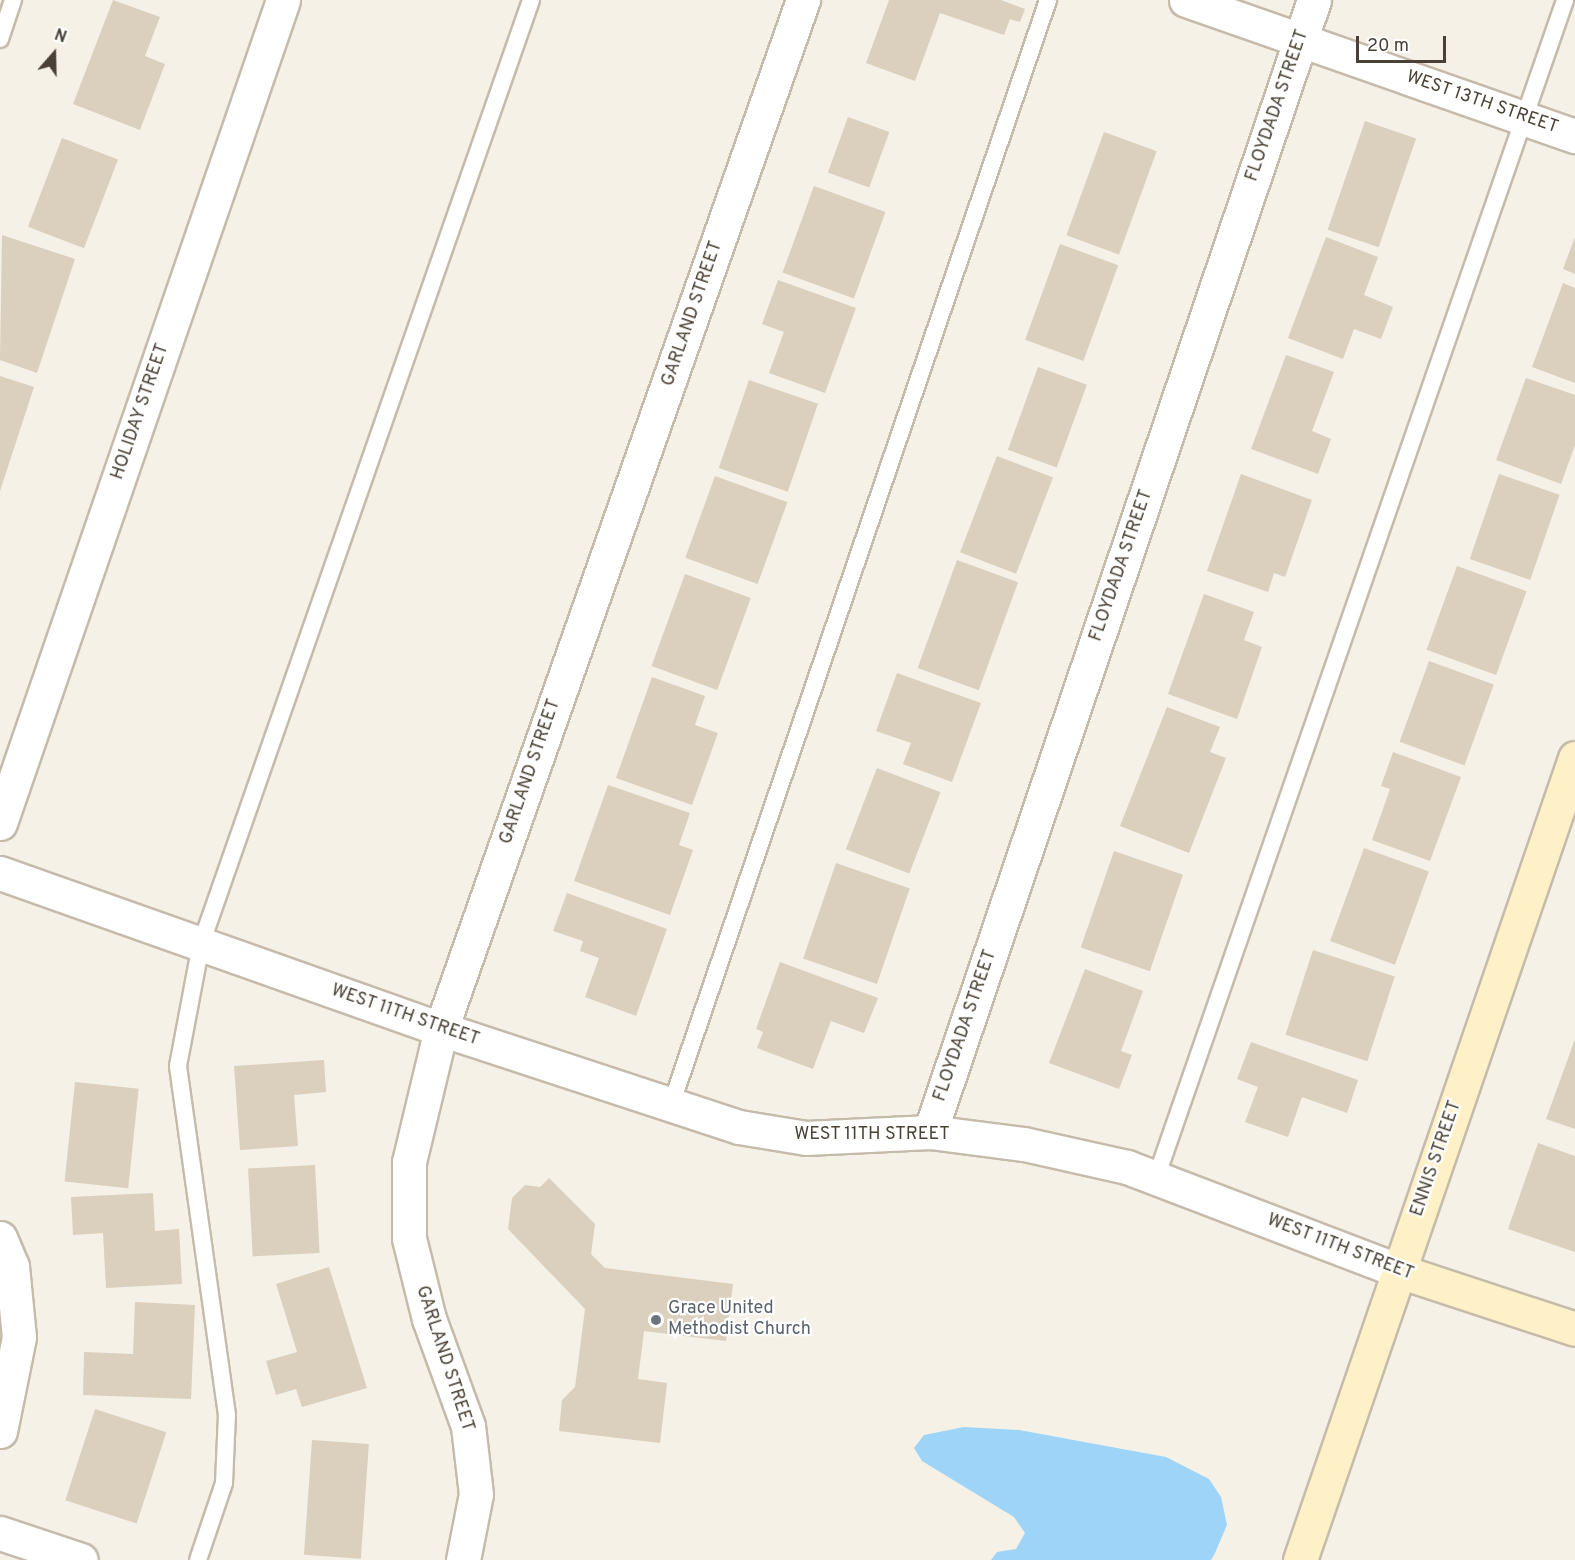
<!DOCTYPE html>
<style>
body{margin:0}
#map{position:relative;width:1575px;height:1560px;overflow:hidden;background:#f5f1e7;font-family:Overpass,sans-serif}
div>[style]{position:absolute}
[style*='--x']{left:calc(var(--x)*1px);top:calc(var(--y)*1px);width:calc(var(--w)*1px);rotate:calc(var(--a)*1deg)}
.water>*{inset:0;background:#9dd4f8}
.building>*{inset:0;background:#dbcfbe;transform-origin:0 0}
.roads{filter:drop-shadow(2px 0 #c5bbab) drop-shadow(-2px 0 #c5bbab) drop-shadow(0 2px #c5bbab) drop-shadow(0 -2px #c5bbab)}
.service>*{height:16px;margin:-8px;padding:0 8px;transform-origin:8px;border-radius:8px;background:#fff}
.minor>*{height:33px;margin:-16.5px;padding:0 16.5px;transform-origin:16.5px;border-radius:16.5px;background:#fff}
.secondary>*{height:33px;margin:-16.5px;padding:0 16.5px;transform-origin:16.5px;border-radius:16.5px;background:#fff1c7}
.dots>*{width:16px;height:16px;translate:-50% -50%;box-sizing:border-box;border:3px solid #fff;border-radius:50%}
span{translate:-50% -50%;white-space:nowrap;text-align:center;line-height:1.15;-webkit-text-stroke:4.5px #fff;paint-order:stroke}
.street-label{font-size:18px;color:#494135}
.worship-label{font-size:18px;color:#5b616d}
.left{translate:0 -50%;text-align:left}
.north{position:absolute;left:24px;top:24px;width:60px;height:60px;-webkit-text-stroke:4px #fff;paint-order:stroke;rotate:20deg;font-size:16px;font-weight:700;line-height:24px;text-align:center;color:#494135}
.north::after{content:'';display:block;margin:auto;width:21px;height:27px;background:#494135;clip-path:polygon(50% 0,100% 100%,50% 72%,0 100%)}
.scale{position:absolute;left:1356px;top:36px;width:90px;height:27px;box-sizing:border-box;border:3px solid #494135;border-top:0;padding-left:8px;font-size:18px;line-height:21px;white-space:nowrap;color:#494135;-webkit-text-stroke:4px #fff;paint-order:stroke}
</style>
<div id="map">
<div class="water">
<i style="clip-path:polygon(964px 1427px,1019px 1430px,1166px 1457px,1209px 1479px,1221px 1497px,1227px 1525px,1215px 1553px,1211px 1560px,991px 1560px,997px 1552px,1016px 1549px,1025px 1533px,1014px 1517px,922px 1461px,914px 1448px,924px 1435px)"></i>
</div>
<div class="building">
<i style="clip-path:polygon(113px 0,160px 17px,145px 56px,165px 64px,140px 130px,73px 104px)"></i>
<i style="clip-path:polygon(889px 0,1001px 0,1025px 9px,1020px 22px,1010px 19px,1004px 35px,940px 13px,915px 81px,866px 63px)"></i>
<i style="left:848px;top:117px;width:44px;height:59px;rotate:20deg"></i>
<i style="left:1365px;top:121px;width:54px;height:115px;rotate:19deg"></i>
<i style="left:1104px;top:132px;width:56px;height:110px;rotate:20deg"></i>
<i style="left:62px;top:138px;width:60px;height:95px;rotate:21deg"></i>
<i style="left:814px;top:186px;width:76px;height:92px;rotate:20deg"></i>
<i style="clip-path:polygon(2px 235px,75px 259px,37px 373px,0 360px)"></i>
<i style="clip-path:polygon(1326px 237px,1378px 257px,1364px 295px,1393px 307px,1381px 339px,1354px 329px,1343px 359px,1288px 338px)"></i>
<i style="clip-path:polygon(1575px 237px,1575px 274px,1563px 269px)"></i>
<i style="left:1060px;top:244px;width:62px;height:102px;rotate:20deg"></i>
<i style="clip-path:polygon(778px 280px,856px 308px,825px 393px,769px 373px,784px 332px,762px 324px)"></i>
<i style="clip-path:polygon(1563px 283px,1575px 288px,1575px 383px,1532px 367px)"></i>
<i style="clip-path:polygon(1286px 355px,1334px 372px,1312px 431px,1331px 439px,1318px 474px,1251px 449px)"></i>
<i style="left:1038px;top:367px;width:52px;height:88px;rotate:20deg"></i>
<i style="clip-path:polygon(0 376px,34px 387px,0 491px)"></i>
<i style="clip-path:polygon(1526px 378px,1575px 395px,1575px 445px,1561px 484px,1496px 460px)"></i>
<i style="left:749px;top:380px;width:73px;height:93px;rotate:19deg"></i>
<i style="left:997px;top:456px;width:60px;height:103px;rotate:21deg"></i>
<i style="clip-path:polygon(1241px 474px,1312px 500px,1285px 577px,1274px 573px,1268px 592px,1207px 571px)"></i>
<i style="left:1499px;top:474px;width:64px;height:90px;rotate:19deg"></i>
<i style="left:715px;top:476px;width:77px;height:87px;rotate:20deg"></i>
<i style="left:957px;top:560px;width:65px;height:115px;rotate:20deg"></i>
<i style="left:1457px;top:566px;width:74px;height:89px;rotate:20deg"></i>
<i style="left:685px;top:574px;width:70px;height:98px;rotate:20deg"></i>
<i style="clip-path:polygon(1204px 594px,1254px 612px,1244px 640px,1262px 647px,1237px 719px,1168px 694px)"></i>
<i style="left:1429px;top:661px;width:69px;height:86px;rotate:20deg"></i>
<i style="clip-path:polygon(897px 673px,981px 703px,952px 782px,903px 764px,911px 743px,876px 731px)"></i>
<i style="clip-path:polygon(652px 677px,705px 696px,695px 725px,718px 733px,692px 805px,616px 778px)"></i>
<i style="clip-path:polygon(1167px 707px,1220px 727px,1210px 752px,1226px 758px,1189px 853px,1120px 826px)"></i>
<i style="clip-path:polygon(1393px 752px,1461px 777px,1430px 861px,1372px 840px,1390px 789px,1381px 786px)"></i>
<i style="left:877px;top:768px;width:68px;height:87px;rotate:21deg"></i>
<i style="clip-path:polygon(608px 785px,690px 813px,679px 845px,693px 850px,670px 915px,574px 881px)"></i>
<i style="left:1364px;top:848px;width:69px;height:99px;rotate:20deg"></i>
<i style="left:1114px;top:851px;width:73px;height:102px;rotate:19deg"></i>
<i style="left:836px;top:863px;width:78px;height:101px;rotate:19deg"></i>
<i style="clip-path:polygon(567px 893px,667px 929px,636px 1016px,585px 997px,599px 958px,580px 951px,583px 941px,553px 931px)"></i>
<i style="left:1313px;top:950px;width:86px;height:89px;rotate:18deg"></i>
<i style="clip-path:polygon(780px 962px,878px 998px,864px 1033px,831px 1021px,813px 1069px,757px 1048px,763px 1032px,756px 1029px)"></i>
<i style="clip-path:polygon(1085px 969px,1143px 991px,1121px 1051px,1132px 1055px,1119px 1089px,1049px 1063px)"></i>
<i style="clip-path:polygon(1575px 1039px,1575px 1129px,1546px 1119px)"></i>
<i style="clip-path:polygon(1251px 1042px,1358px 1080px,1347px 1113px,1302px 1097px,1288px 1137px,1245px 1122px,1258px 1087px,1237px 1079px)"></i>
<i style="clip-path:polygon(324px 1060px,326px 1092px,294px 1095px,298px 1146px,240px 1150px,234px 1066px)"></i>
<i style="left:75px;top:1082px;width:64px;height:100px;rotate:6deg"></i>
<i style="clip-path:polygon(1538px 1143px,1575px 1156px,1575px 1252px,1508px 1229px)"></i>
<i style="left:315px;top:1165px;width:88px;height:67px;rotate:87deg"></i>
<i style="clip-path:polygon(549px 1178px,595px 1224px,591px 1254px,605px 1268px,733px 1284px,726px 1341px,644px 1331px,638px 1379px,667px 1383px,660px 1443px,559px 1431px,562px 1400px,575px 1387px,585px 1309px,508px 1229px,512px 1198px,525px 1185px,540px 1187px)"></i>
<i style="clip-path:polygon(153px 1193px,155px 1231px,179px 1229px,182px 1284px,106px 1288px,103px 1233px,73px 1235px,71px 1197px)"></i>
<i style="clip-path:polygon(329px 1267px,367px 1388px,302px 1407px,296px 1389px,276px 1395px,266px 1361px,297px 1352px,276px 1284px)"></i>
<i style="clip-path:polygon(135px 1302px,195px 1305px,191px 1399px,83px 1395px,84px 1352px,133px 1354px)"></i>
<i style="left:95px;top:1409px;width:75px;height:96px;rotate:18deg"></i>
<i style="left:312px;top:1440px;width:57px;height:115px;rotate:4deg"></i>
</div>
<div class="roads">
<div class="service">
<i style="--x:0;--y:39;--w:41;--a:-71.6"></i>
<i style="--x:671;--y:1105;--w:1168;--a:-71.16"></i>
<i style="--x:1156;--y:1178;--w:1247;--a:-70.85"></i>
<i style="--x:198;--y:1560;--w:81;--a:-71.3"></i>
<i style="--x:224;--y:1483;--w:68;--a:-87.5"></i>
<i style="--x:227;--y:1415;--w:352;--a:-98"></i>
<i style="--x:178;--y:1066;--w:124;--a:-79.3"></i>
<i style="--x:201;--y:944;--w:1000;--a:-70.73"></i>
</div>
<div class="minor">
<i style="--x:1186;--y:0;--w:412;--a:19.3"></i>
<i style="--x:0;--y:823;--w:870;--a:-71.02"></i>
<i style="--x:0;--y:873;--w:468;--a:19.5"></i>
<i style="--x:441;--y:1029;--w:314;--a:18.2"></i>
<i style="--x:739;--y:1127;--w:68;--a:9.3"></i>
<i style="--x:806;--y:1138;--w:124;--a:-2.8"></i>
<i style="--x:930;--y:1132;--w:95;--a:7.3"></i>
<i style="--x:1024;--y:1144;--w:106;--a:12.6"></i>
<i style="--x:1127;--y:1167;--w:291;--a:20.9"></i>
<i style="--x:930;--y:1132;--w:1195;--a:-71.26"></i>
<i style="--x:0;--y:1238;--w:30;--a:67"></i>
<i style="--x:12;--y:1266;--w:71;--a:84.4"></i>
<i style="--x:19;--y:1337;--w:96;--a:101.4"></i>
<i style="--x:0;--y:1533;--w:85;--a:18.4"></i>
<i style="--x:463;--y:1560;--w:67;--a:-78.9"></i>
<i style="--x:476;--y:1494;--w:68;--a:-96.7"></i>
<i style="--x:468;--y:1426;--w:114;--a:-110"></i>
<i style="--x:429;--y:1319;--w:83;--a:-103.9"></i>
<i style="--x:409;--y:1238;--w:76;--a:-90"></i>
<i style="--x:409;--y:1162;--w:137;--a:-76.5"></i>
<i style="--x:441;--y:1029;--w:1091;--a:-70.62"></i>
</div>
<div class="secondary">
<i style="--x:1399;--y:1271;--w:185;--a:18.2"></i>
<i style="--x:1300;--y:1560;--w:848;--a:-71.07"></i>
</div>
</div>
<div class="dots">
<i style="left:656px;top:1320px;background:#6b7280"></i>
</div>
<div class="street-label">
<span style="left:1482px;top:103px;rotate:19deg">WEST 13TH STREET</span>
<span style="left:1278px;top:106px;rotate:-71deg">FLOYDADA STREET</span>
<span style="left:693px;top:314px;rotate:-71deg">GARLAND STREET</span>
<span style="left:141px;top:412px;rotate:-71deg">HOLIDAY STREET</span>
<span style="left:1122px;top:566px;rotate:-71deg">FLOYDADA STREET</span>
<span style="left:531px;top:772px;rotate:-71deg">GARLAND STREET</span>
<span style="left:405px;top:1016px;rotate:19deg">WEST 11TH STREET</span>
<span style="left:966px;top:1026px;rotate:-71deg">FLOYDADA STREET</span>
<span style="left:872px;top:1135px">WEST 11TH STREET</span>
<span style="left:1437px;top:1159px;rotate:-71deg">ENNIS STREET</span>
<span style="left:1340px;top:1248px;rotate:21deg">WEST 11TH STREET</span>
<span style="left:444px;top:1359px;rotate:72deg">GARLAND STREET</span>
</div>
<div class="worship-label">
<span class="left" style="left:668px;top:1320px">Grace United<br>Methodist Church</span>
</div>
<div class="north">N</div>
<div class="scale">20 m</div>
</div>
